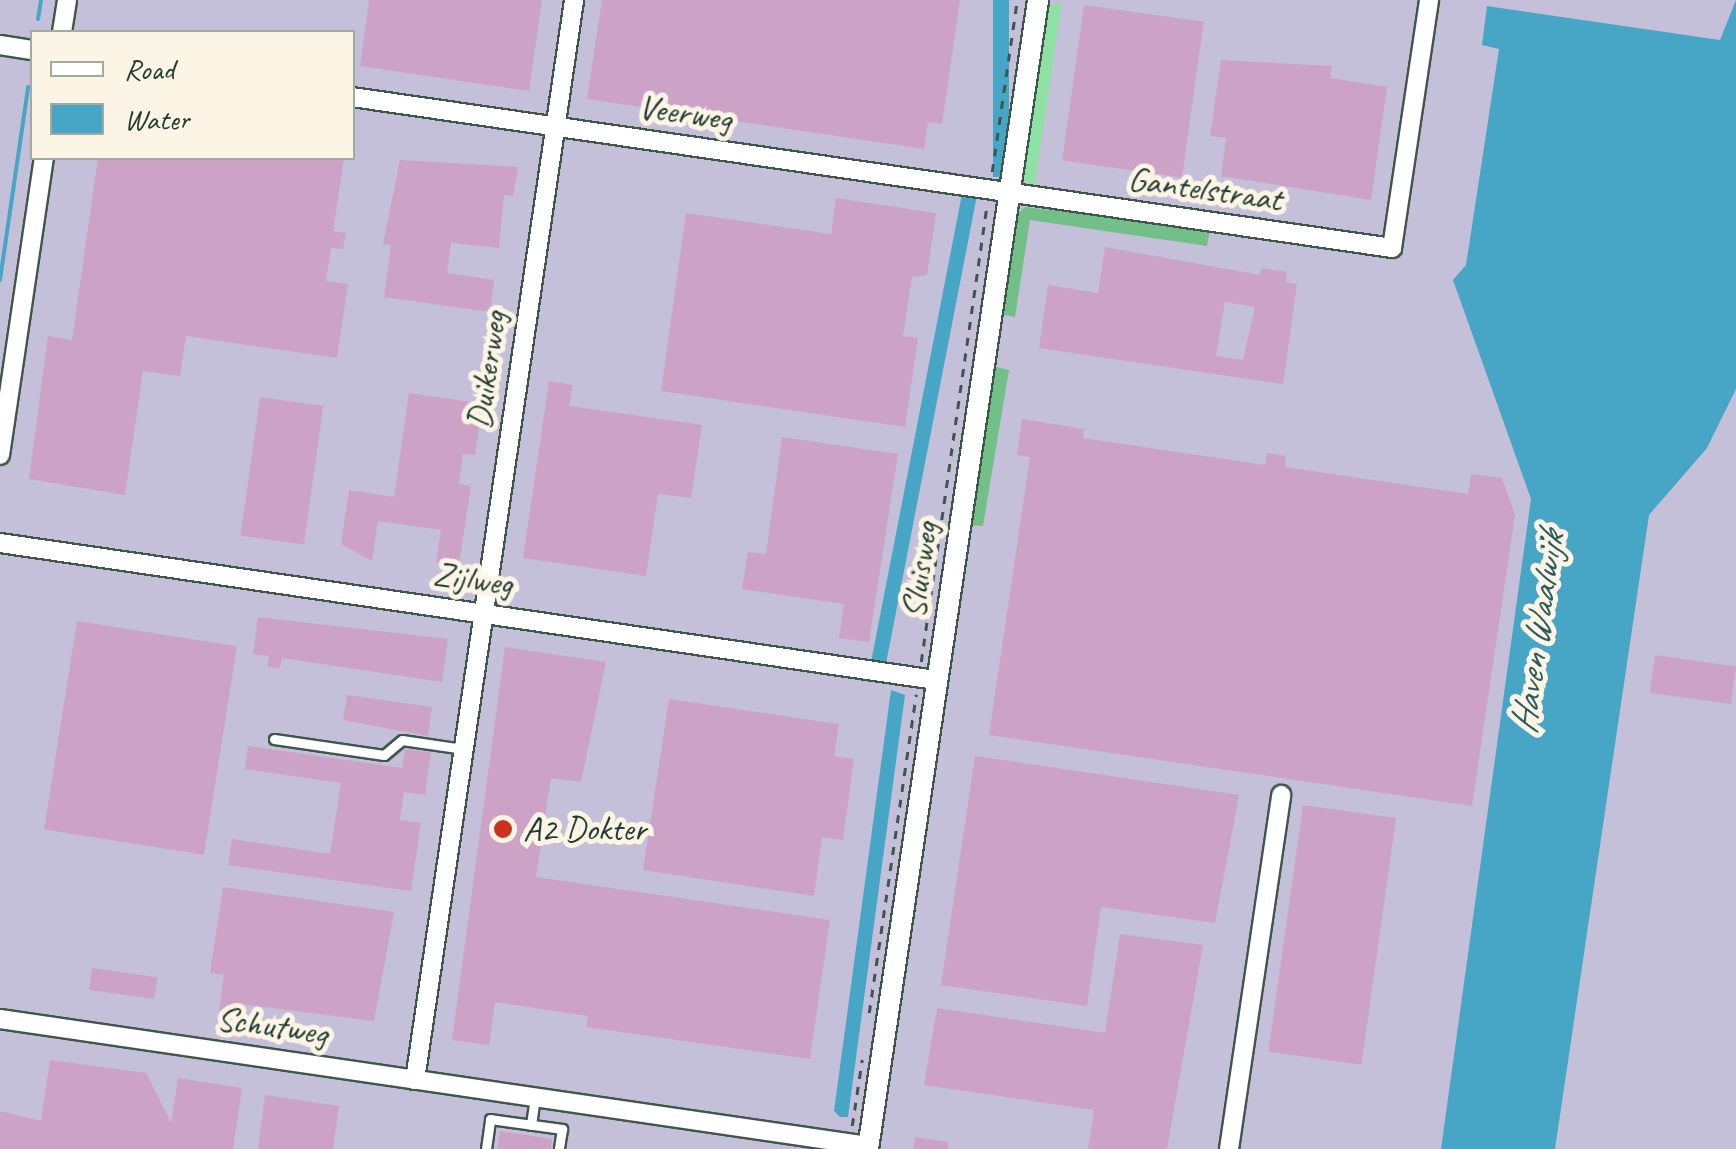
<!DOCTYPE html>
<style>
body{margin:0}
#map{position:relative;width:1736px;height:1149px;overflow:hidden;background:#f3e9ce;font-family:Caveat,sans-serif}
div>[style]{position:absolute}
[style*='--x']{left:calc(var(--x)*1px);top:calc(var(--y)*1px);width:calc(var(--w)*1px);rotate:calc(var(--a)*1deg)}
.industrial>*{inset:0;background:#c5c0da}
.green>*{inset:0;background:#8de1a2}
.forest>*{inset:0;background:#72bf88}
.water>*{inset:0;background:#47a6c6;transform-origin:0 0}
.stream>*{height:4px;margin:-2px;padding:0 2px;transform-origin:2px;border-radius:2px;background:#47a6c6}
.building>*{inset:0;background:#cda2c7;transform-origin:0 0}
.path>*{height:2.5px;margin-top:-1.25px;transform-origin:0;background:repeating-linear-gradient(90deg,#3f574b 0 8px,transparent 0 16px)}
.roads{filter:drop-shadow(2px 0 #3f574b) drop-shadow(-2px 0 #3f574b) drop-shadow(0 2px #3f574b) drop-shadow(0 -2px #3f574b)}
.service>*{height:9px;margin:-4.5px;padding:0 4.5px;transform-origin:4.5px;border-radius:4.5px;background:#fff}
.minor>*{height:18px;margin:-9px;padding:0 9px;transform-origin:9px;border-radius:9px;background:#fff}
.tertiary>*{height:20px;margin:-10px;padding:0 10px;transform-origin:10px;border-radius:10px;background:#fff}
.dots>*{width:28px;height:28px;translate:-50% -50%;box-sizing:border-box;border:5px solid #fcf5e5;border-radius:50%}
span{translate:-50% -50%;white-space:nowrap;text-align:center;line-height:1.15;-webkit-text-stroke:10px #fcf5e5;paint-order:stroke}
.street-label{font-size:35px;color:#1f3d34}
.poi-label{font-size:35px;color:#1f3d34}
.left{translate:0 -50%;text-align:left}
.water-label{font-size:38px;color:#2b5c60;font-style:italic}
.legend{position:absolute;left:30px;top:30px;width:325px;height:130px;box-sizing:border-box;background:#fcf5e5;border:2px solid #a4ab9e;margin:0;padding:12px 18px;list-style:none;font-size:30px;color:#1f3d34}
.legend li{display:flex;align-items:center;gap:20px;height:50px}
.legend b{width:50px;border:2px solid #a4ab9e}
</style>
<div id="map">
<div class="industrial">
<i style="clip-path:polygon(evenodd,0 0,1736px 0,1736px 1149px,0 1149px,0 0,32px 32px,352px 32px,352px 158px,32px 158px,32px 32px)"></i>
</div>
<div class="green">
<i style="clip-path:polygon(1062px 2px,1034px 189px,1020px 174px,1044px 9px)"></i>
</div>
<div class="forest">
<i style="clip-path:polygon(1025px 207px,1210px 229px,1207px 246px,1030px 220px,1015px 317px,999px 314px,1015px 216px)"></i>
<i style="clip-path:polygon(992px 366px,1009px 370px,983px 526px,968px 525px)"></i>
</div>
<div class="water">
<i style="left:993px;top:0;width:16px;height:177px"></i>
<i style="clip-path:polygon(1736px 0,1736px 389px,1707px 448px,1649px 515px,1555px 1149px,1441px 1149px,1531px 499px,1453px 280px,1466px 265px,1499px 49px,1482px 45px,1487px 6px,1720px 40px)"></i>
<i style="left:962px;top:194px;width:15px;height:478px;rotate:11deg"></i>
<i style="clip-path:polygon(891px 690px,905px 695px,848px 1117px,840px 1117px,834px 1111px)"></i>
</div>
<div class="stream">
<i style="--x:38;--y:19;--w:19;--a:-81"></i>
<i style="--x:0;--y:280;--w:195;--a:-81.7"></i>
</div>
<div class="building">
<i style="clip-path:polygon(369px 0,542px 0,529px 91px,360px 66px)"></i>
<i style="clip-path:polygon(602px 0,960px 0,942px 124px,928px 122px,924px 149px,587px 99px)"></i>
<i style="left:1084px;top:5px;width:121px;height:157px;rotate:8deg"></i>
<i style="clip-path:polygon(1221px 60px,1332px 66px,1330px 78px,1387px 87px,1371px 200px,1221px 176px,1226px 138px,1210px 136px)"></i>
<i style="clip-path:polygon(98px 158px,344px 158px,333px 231px,346px 233px,343px 249px,331px 248px,326px 281px,348px 284px,337px 358px,186px 336px,180px 376px,143px 371px,125px 495px,29px 479px,48px 336px,72px 340px)"></i>
<i style="clip-path:polygon(400px 160px,518px 167px,513px 196px,504px 195px,499px 248px,451px 243px,447px 273px,494px 280px,490px 312px,384px 297px,391px 245px,383px 244px)"></i>
<i style="clip-path:polygon(836px 198px,936px 213px,927px 275px,912px 277px,903px 336px,918px 338px,905px 427px,661px 391px,686px 213px,831px 234px)"></i>
<i style="clip-path:polygon(evenodd,1105px 247px,1260px 275px,1261px 268px,1287px 272px,1286px 282px,1297px 284px,1283px 384px,1039px 348px,1048px 285px,1098px 293px,1105px 247px,1225px 302px,1255px 307px,1243px 360px,1216px 356px,1225px 302px)"></i>
<i style="clip-path:polygon(549px 381px,573px 385px,569px 406px,702px 425px,691px 498px,658px 494px,646px 576px,523px 558px)"></i>
<i style="clip-path:polygon(409px 393px,471px 402px,468px 419px,480px 421px,475px 455px,463px 454px,459px 484px,471px 486px,459px 565px,436px 562px,441px 530px,378px 521px,372px 561px,341px 544px,349px 490px,394px 497px)"></i>
<i style="left:260px;top:397px;width:64px;height:140px;rotate:8deg"></i>
<i style="clip-path:polygon(1022px 419px,1084px 429px,1083px 438px,1265px 465px,1267px 453px,1286px 456px,1285px 467px,1468px 494px,1471px 474px,1502px 478px,1515px 515px,1472px 806px,989px 735px,1030px 457px,1017px 455px)"></i>
<i style="clip-path:polygon(782px 437px,898px 454px,869px 642px,839px 638px,844px 604px,742px 589px,748px 552px,766px 554px)"></i>
<i style="clip-path:polygon(258px 617px,448px 639px,442px 682px,282px 658px,280px 668px,267px 667px,269px 656px,253px 654px)"></i>
<i style="left:77px;top:621px;width:162px;height:211px;rotate:9deg"></i>
<i style="clip-path:polygon(505px 647px,606px 662px,581px 782px,551px 778px,536px 877px,830px 920px,810px 1059px,586px 1027px,588px 1016px,495px 1002px,489px 1045px,452px 1040px)"></i>
<i style="left:1655px;top:655px;width:82px;height:38px;rotate:8deg"></i>
<i style="clip-path:polygon(347px 695px,432px 707px,428px 736px,343px 720px)"></i>
<i style="clip-path:polygon(669px 699px,839px 724px,834px 756px,854px 759px,843px 840px,822px 837px,814px 896px,643px 870px)"></i>
<i style="clip-path:polygon(248px 746px,402px 768px,405px 749px,431px 752px,425px 795px,404px 792px,400px 820px,421px 823px,411px 891px,228px 865px,232px 839px,330px 854px,341px 783px,245px 769px)"></i>
<i style="clip-path:polygon(975px 756px,1239px 795px,1215px 923px,1101px 907px,1087px 1006px,941px 985px)"></i>
<i style="left:1303px;top:805px;width:94px;height:249px;rotate:8deg"></i>
<i style="clip-path:polygon(223px 887px,394px 912px,374px 1021px,241px 1004px,240px 1013px,219px 1010px,224px 975px,210px 973px)"></i>
<i style="clip-path:polygon(1120px 934px,1203px 945px,1167px 1149px,1088px 1149px,1094px 1110px,924px 1085px,937px 1008px,1105px 1033px)"></i>
<i style="left:92px;top:968px;width:66px;height:22px;rotate:8deg"></i>
<i style="clip-path:polygon(50px 1060px,146px 1073px,171px 1123px,178px 1078px,242px 1088px,233px 1149px,0 1149px,0 1111px,41px 1121px)"></i>
<i style="clip-path:polygon(265px 1095px,339px 1106px,333px 1149px,258px 1149px)"></i>
<i style="clip-path:polygon(500px 1131px,552px 1139px,551px 1149px,497px 1149px)"></i>
<i style="clip-path:polygon(915px 1137px,948px 1142px,948px 1149px,913px 1149px)"></i>
</div>
<div class="path">
<i style="--x:992;--y:172;--w:174;--a:-81.7"></i>
<i style="--x:921;--y:662;--w:463;--a:-81.8"></i>
<i style="--x:869;--y:1013;--w:322;--a:-81.6"></i>
<i style="--x:852;--y:1126;--w:67;--a:-81.4"></i>
</div>
<div class="roads">
<div class="service">
<i style="--x:274;--y:739;--w:111;--a:8.3"></i>
<i style="--x:384;--y:755;--w:23;--a:-40"></i>
<i style="--x:402;--y:740;--w:63;--a:8.3"></i>
<i style="--x:531;--y:1125;--w:29;--a:-82"></i>
<i style="--x:486;--y:1149;--w:30;--a:-82"></i>
<i style="--x:490;--y:1119;--w:73;--a:7.9"></i>
<i style="--x:562;--y:1129;--w:20;--a:99"></i>
</div>
<div class="minor">
<i style="--x:62;--y:32;--w:32;--a:-81"></i>
<i style="--x:0;--y:45;--w:32;--a:9"></i>
<i style="--x:352;--y:97;--w:1051;--a:8.26"></i>
<i style="--x:1392;--y:248;--w:251;--a:-81.5"></i>
<i style="--x:0;--y:455;--w:300;--a:-81.6"></i>
<i style="--x:0;--y:543;--w:946;--a:8.33"></i>
<i style="--x:0;--y:1019;--w:877;--a:8.32"></i>
<i style="--x:415;--y:1080;--w:1092;--a:-81.62"></i>
<i style="--x:1229;--y:1149;--w:358;--a:-81.6"></i>
</div>
<div class="tertiary">
<i style="--x:868;--y:1149;--w:1162;--a:-81.58"></i>
</div>
</div>
<div class="dots">
<i style="left:503px;top:829px;background:#c8321e"></i>
</div>
<div class="street-label">
<span style="left:685px;top:113px;rotate:8deg">Veerweg</span>
<span style="left:1205px;top:189px;rotate:8deg">Gantelstraat</span>
<span style="left:487px;top:370px;rotate:-82deg">Duikerweg</span>
<span style="left:920px;top:570px;rotate:-82deg">Sluisweg</span>
<span style="left:473px;top:579px;rotate:8deg">Zijlweg</span>
<span style="left:272px;top:1026px;rotate:8deg">Schutweg</span>
</div>
<div class="poi-label">
<span class="left" style="left:523px;top:829px">A2 Dokter</span>
</div>
<div class="water-label">
<span style="left:1537px;top:633px;rotate:-82deg">Haven Waalwijk</span>
</div>
<ul class="legend">
<li><b style="height:12px;background:#fff"></b>Road</li>
<li><b style="height:28px;background:#47a6c6"></b>Water</li>
</ul>
</div>
